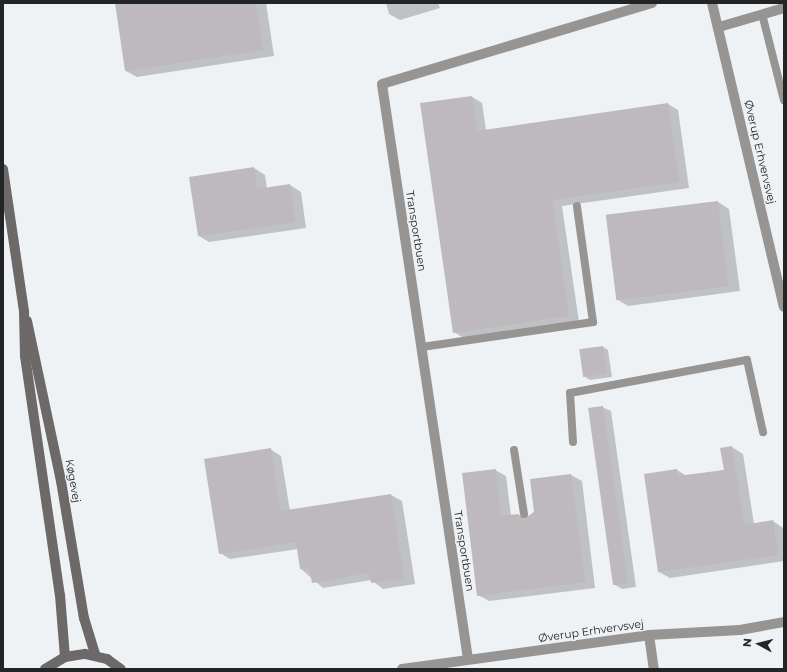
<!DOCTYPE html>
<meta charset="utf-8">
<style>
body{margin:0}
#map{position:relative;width:787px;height:672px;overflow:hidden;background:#eff2f5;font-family:Montserrat,sans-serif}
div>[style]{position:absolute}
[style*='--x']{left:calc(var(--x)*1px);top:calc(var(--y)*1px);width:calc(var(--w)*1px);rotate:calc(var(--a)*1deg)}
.shadow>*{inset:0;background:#0003}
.building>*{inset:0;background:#bdb9bc;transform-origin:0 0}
.lane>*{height:8px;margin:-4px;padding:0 4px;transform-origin:4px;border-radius:4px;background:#979594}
.street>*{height:10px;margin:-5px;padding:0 5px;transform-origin:5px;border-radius:5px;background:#979594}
.secondary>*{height:10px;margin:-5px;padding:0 5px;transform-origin:5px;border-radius:5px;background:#6c6968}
span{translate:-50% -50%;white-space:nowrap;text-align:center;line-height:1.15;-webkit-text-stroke:3px #eff2f5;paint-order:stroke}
.street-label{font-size:11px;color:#232425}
.frame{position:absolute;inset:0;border:4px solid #232425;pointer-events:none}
.north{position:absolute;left:739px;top:624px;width:40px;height:40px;-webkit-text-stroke:3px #eff2f5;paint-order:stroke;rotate:277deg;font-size:11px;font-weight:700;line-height:16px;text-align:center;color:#232425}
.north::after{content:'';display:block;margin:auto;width:14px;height:18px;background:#232425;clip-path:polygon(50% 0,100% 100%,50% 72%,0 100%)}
</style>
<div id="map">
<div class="shadow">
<i style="clip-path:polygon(116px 3px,266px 3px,274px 56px,137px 77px,126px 71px)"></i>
<i style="clip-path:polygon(386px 3px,438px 3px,440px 8px,400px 20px,389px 14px)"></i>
<i style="clip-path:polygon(472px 97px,482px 103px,486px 130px,668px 104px,678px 110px,689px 188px,562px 206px,579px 322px,465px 339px,454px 332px)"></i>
<i style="clip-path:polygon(254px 168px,265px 175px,267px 189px,290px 185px,301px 192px,306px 228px,209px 242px,199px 236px)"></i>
<i style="clip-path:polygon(718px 202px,729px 209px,740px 291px,628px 306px,618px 300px)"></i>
<i style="clip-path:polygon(603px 347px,608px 350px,612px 377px,590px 380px,585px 377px)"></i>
<i style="clip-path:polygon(602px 407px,611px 411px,636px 587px,622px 589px,614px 584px)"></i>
<i style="clip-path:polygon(732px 447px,743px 454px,754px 524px,773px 521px,783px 528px,784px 561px,670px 578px,659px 572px,677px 470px,687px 476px,725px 470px,721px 449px)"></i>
<i style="clip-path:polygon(270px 449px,281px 456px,290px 511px,391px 495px,402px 501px,415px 584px,383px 589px,371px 580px,323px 588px,301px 569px,298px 549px,230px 559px,220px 553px)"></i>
<i style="clip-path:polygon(495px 470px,506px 476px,511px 516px,526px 520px,571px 475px,582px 481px,595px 588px,489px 601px,478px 595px)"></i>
</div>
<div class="building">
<i style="clip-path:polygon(115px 3px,256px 3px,263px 50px,125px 71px)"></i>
<i style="clip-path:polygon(472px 96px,477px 131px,668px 103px,679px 182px,552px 200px,569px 316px,453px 333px,420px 103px)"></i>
<i style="clip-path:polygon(254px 167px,257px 189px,290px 184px,295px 222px,198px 236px,189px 177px)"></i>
<i style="left:718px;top:201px;width:86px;height:113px;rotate:83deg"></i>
<i style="left:603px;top:346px;width:28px;height:24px;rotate:82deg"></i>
<i style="left:603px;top:406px;width:179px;height:15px;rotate:82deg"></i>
<i style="clip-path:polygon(732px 446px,744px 525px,773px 520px,778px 555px,658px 572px,644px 474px,677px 469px,678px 476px,724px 470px,720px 448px)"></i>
<i style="clip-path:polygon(271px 448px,280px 511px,391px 494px,404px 578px,371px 583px,369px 573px,312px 583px,309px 568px,300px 569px,296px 542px,219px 554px,204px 459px)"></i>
<i style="clip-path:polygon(496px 469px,501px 516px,518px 514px,524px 519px,534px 512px,530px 479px,571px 474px,585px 582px,477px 596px,462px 473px)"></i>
</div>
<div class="lane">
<i style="--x:762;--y:14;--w:89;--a:75.7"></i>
<i style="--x:422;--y:347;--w:173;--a:-8.3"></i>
<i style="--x:593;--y:322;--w:117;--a:-97.9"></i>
<i style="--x:573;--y:442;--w:49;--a:-93.5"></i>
<i style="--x:570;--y:393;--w:180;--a:-10.6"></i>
<i style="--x:747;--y:360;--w:74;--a:77.5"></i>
<i style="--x:514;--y:450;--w:65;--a:81.1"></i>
</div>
<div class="street">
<i style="--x:712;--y:3;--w:312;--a:76.7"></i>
<i style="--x:719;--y:27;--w:68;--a:-16.3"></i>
<i style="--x:649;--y:635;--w:34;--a:82"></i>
<i style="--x:468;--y:659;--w:581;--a:-98.51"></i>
<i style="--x:382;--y:84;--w:282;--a:-16.7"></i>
<i style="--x:402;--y:669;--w:249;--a:-7.8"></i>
<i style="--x:649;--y:635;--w:91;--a:-3.1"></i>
<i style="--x:740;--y:630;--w:45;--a:-10.3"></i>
</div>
<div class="secondary">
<i style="--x:3;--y:169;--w:145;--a:81.6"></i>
<i style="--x:24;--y:312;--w:44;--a:88.7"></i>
<i style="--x:25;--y:356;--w:242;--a:81.7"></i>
<i style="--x:60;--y:595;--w:62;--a:85.4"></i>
<i style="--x:27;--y:321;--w:164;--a:78"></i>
<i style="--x:61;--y:481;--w:139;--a:80.5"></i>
<i style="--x:84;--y:618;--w:39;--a:73"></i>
<i style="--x:45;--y:669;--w:23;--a:-31"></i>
<i style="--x:65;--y:657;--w:20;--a:-9"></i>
<i style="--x:85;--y:654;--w:23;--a:13"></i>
<i style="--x:107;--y:659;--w:17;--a:36"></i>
</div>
<div class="street-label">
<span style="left:760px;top:152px;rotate:77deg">Øverup Erhvervsvej</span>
<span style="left:416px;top:231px;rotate:81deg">Transportbuen</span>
<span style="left:73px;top:481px;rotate:80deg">Køgevej</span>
<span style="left:464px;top:551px;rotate:81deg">Transportbuen</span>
<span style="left:591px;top:631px;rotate:-8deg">Øverup Erhvervsvej</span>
</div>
<div class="frame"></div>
<div class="north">N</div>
</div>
